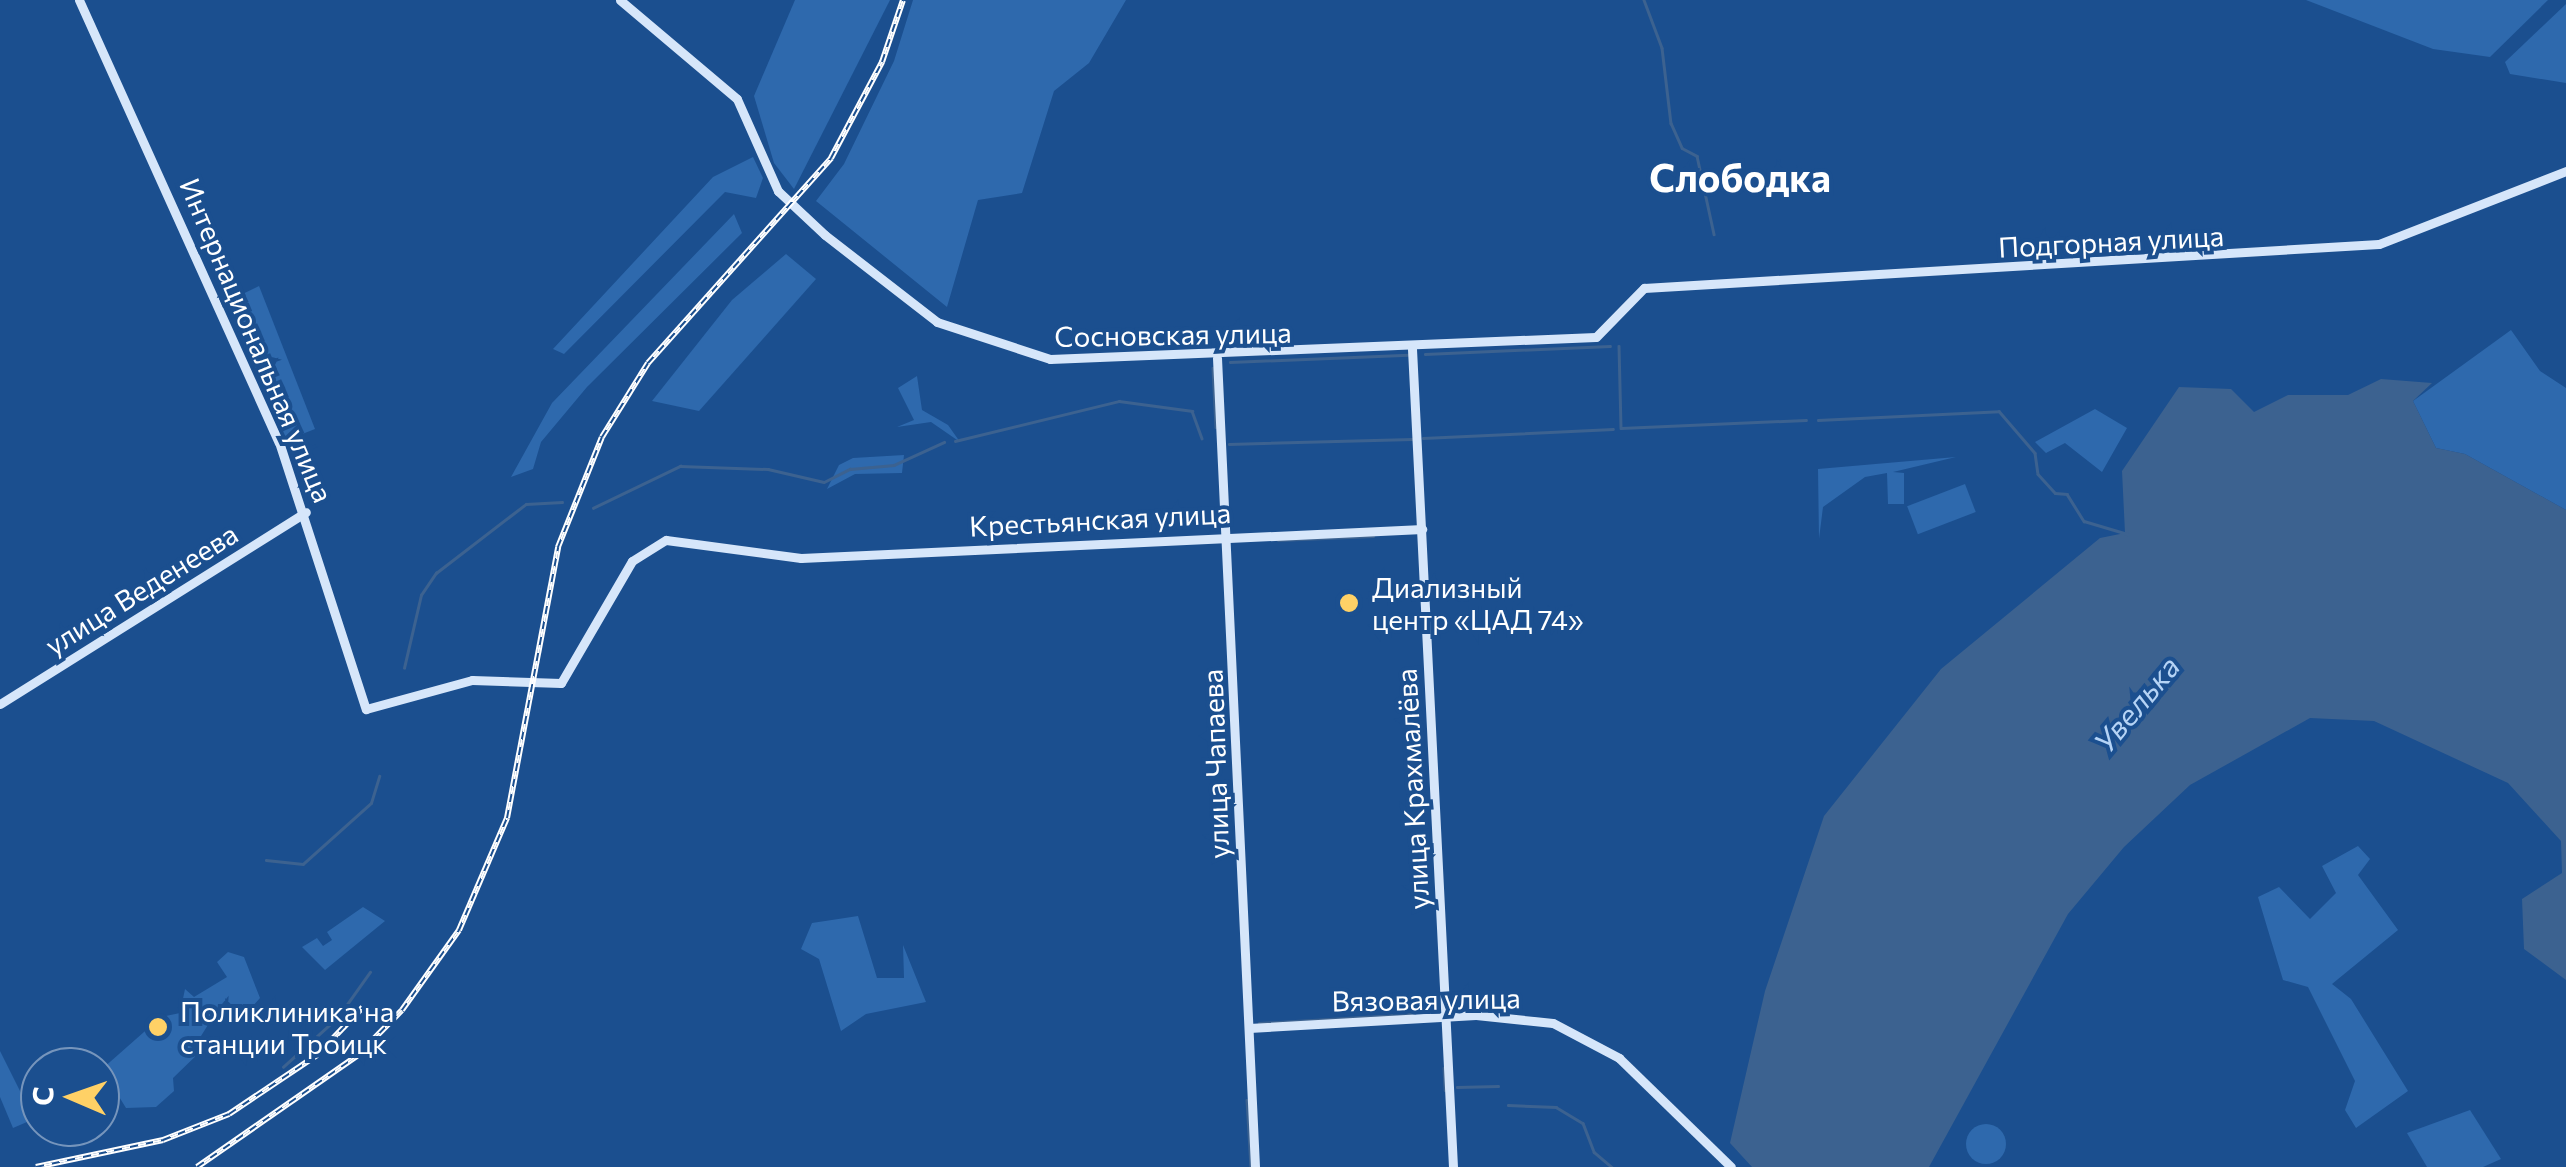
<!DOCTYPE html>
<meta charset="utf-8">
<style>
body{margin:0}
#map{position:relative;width:2566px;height:1167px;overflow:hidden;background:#1b4f8f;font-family:Commissioner,sans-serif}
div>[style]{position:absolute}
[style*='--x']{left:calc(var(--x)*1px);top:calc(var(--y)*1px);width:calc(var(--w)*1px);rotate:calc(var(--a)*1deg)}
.green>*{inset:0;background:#2e69ad;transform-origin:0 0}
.round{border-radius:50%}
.water>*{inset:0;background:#3c6290}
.stream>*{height:2.5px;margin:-1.25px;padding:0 1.25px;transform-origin:1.25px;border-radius:1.25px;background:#3c6290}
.secondary>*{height:9px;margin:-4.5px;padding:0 4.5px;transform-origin:4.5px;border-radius:4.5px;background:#d6e6fa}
.rail>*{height:6px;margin-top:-3px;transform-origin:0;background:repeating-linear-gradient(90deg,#1b4f8f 0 8px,#fff 0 16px);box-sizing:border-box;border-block:2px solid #fff}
.dots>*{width:28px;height:28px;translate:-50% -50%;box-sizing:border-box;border:5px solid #1b4f8f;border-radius:50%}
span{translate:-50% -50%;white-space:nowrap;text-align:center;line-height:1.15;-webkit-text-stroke:8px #1b4f8f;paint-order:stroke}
.street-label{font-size:28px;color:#fff}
.poi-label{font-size:28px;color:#fff}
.left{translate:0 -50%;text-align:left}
.water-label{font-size:30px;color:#b5d3f5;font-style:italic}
.district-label{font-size:38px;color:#fff;font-weight:700}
.north{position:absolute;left:20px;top:1047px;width:100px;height:100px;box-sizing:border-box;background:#1b4f8f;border:2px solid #7695bc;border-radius:50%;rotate:272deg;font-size:28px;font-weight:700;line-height:40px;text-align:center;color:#fff}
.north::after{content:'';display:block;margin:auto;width:35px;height:45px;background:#ffd166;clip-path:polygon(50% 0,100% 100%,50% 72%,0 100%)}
</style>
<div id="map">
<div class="green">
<i style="clip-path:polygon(795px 0,890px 0,794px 189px,774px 163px,754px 96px)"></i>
<i style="clip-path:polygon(913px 0,1126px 0,1089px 63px,1054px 91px,1022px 193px,978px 200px,947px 307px,816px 201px,844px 164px,894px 61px)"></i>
<i style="clip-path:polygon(2306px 0,2548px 0,2490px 57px,2433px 49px)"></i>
<i style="clip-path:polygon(2566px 4px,2566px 83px,2510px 74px,2505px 62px)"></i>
<i style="clip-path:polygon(753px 157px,763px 178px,756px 198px,725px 192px,564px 354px,553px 349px,713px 177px)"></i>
<i style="clip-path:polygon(734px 214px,742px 233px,587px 387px,541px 442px,533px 469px,511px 477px,552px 403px)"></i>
<i style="clip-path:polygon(786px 254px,816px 279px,699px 411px,652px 401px,732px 300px)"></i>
<i style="clip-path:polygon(259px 286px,315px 429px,287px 440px,226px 302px)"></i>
<i style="clip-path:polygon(2511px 330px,2540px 371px,2566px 388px,2566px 510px,2465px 454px,2436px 448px,2413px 401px)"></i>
<i style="clip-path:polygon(917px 376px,922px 410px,948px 425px,960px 442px,931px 422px,897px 427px,914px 420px,898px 388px)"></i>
<i style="clip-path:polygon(2095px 409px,2127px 428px,2102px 472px,2065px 443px,2046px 453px,2035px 442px)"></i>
<i style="clip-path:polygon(904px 455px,902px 473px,855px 474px,827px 489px,839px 465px,853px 458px)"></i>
<i style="clip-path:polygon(1956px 457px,1893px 472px,1904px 473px,1904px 504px,1888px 504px,1887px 473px,1865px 477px,1823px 507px,1819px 539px,1818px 469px)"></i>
<i style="left:1965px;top:484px;width:30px;height:62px;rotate:69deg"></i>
<i style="clip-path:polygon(2358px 846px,2370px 859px,2358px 875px,2398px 930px,2332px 984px,2351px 999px,2408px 1091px,2356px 1128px,2345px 1110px,2355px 1081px,2308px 987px,2283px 980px,2258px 897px,2279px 887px,2310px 919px,2336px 893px,2322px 866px)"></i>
<i style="clip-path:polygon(363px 907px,385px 921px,325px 970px,302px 947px,317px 938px,323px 946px,332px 940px,327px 932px)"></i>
<i style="clip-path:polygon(858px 916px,877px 978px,904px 978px,903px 945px,926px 1002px,866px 1014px,841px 1031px,819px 959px,801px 949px,812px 923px)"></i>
<i style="clip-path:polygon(228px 952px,244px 957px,260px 998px,253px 1006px,218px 1009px,201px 1036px,204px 1048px,173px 1078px,174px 1091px,156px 1107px,126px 1108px,102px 1069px,161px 1017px,180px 1013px,185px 989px,194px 997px,227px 977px,217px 962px)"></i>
<i style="clip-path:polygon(0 1051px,34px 1119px,13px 1128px,0 1097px)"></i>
<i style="clip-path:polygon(2470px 1110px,2501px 1159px,2483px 1167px,2427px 1167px,2407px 1133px)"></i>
<i class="round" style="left:1966px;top:1124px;width:40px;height:40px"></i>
</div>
<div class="water">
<i style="clip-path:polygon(2381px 379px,2432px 383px,2413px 401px,2436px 448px,2465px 454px,2566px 510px,2566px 980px,2524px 949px,2522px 899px,2562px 873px,2561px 841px,2508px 783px,2374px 721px,2310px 718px,2190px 785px,2124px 847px,2068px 914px,1929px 1167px,1752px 1167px,1730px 1143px,1765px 991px,1824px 816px,1941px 669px,2100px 538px,2125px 533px,2122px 471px,2179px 387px,2231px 389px,2254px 412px,2288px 395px,2348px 395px)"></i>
</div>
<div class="stream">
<i style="--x:1644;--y:0;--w:51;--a:69.4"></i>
<i style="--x:1662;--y:48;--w:76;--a:83.2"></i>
<i style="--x:1671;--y:123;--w:27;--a:66"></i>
<i style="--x:1682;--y:148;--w:17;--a:28"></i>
<i style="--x:1697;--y:156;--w:80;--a:77.7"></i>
<i style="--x:1619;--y:346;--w:82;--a:88.6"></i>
<i style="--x:1621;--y:428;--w:185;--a:-2.5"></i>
<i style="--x:1425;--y:354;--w:185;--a:-2.5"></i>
<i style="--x:1230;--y:362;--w:178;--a:-2.3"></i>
<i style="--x:1213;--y:368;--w:59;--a:87.1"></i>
<i style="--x:1818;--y:420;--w:181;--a:-2.8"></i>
<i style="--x:1999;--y:411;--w:55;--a:49.4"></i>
<i style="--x:2035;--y:453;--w:21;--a:82"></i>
<i style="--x:2038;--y:474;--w:25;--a:48"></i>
<i style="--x:2055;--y:493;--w:12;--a:5"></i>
<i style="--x:2067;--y:494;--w:32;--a:58"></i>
<i style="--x:2084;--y:521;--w:46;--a:16.5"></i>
<i style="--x:1423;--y:438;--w:190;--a:-2.7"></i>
<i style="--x:955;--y:441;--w:169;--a:-13.7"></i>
<i style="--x:1119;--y:401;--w:74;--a:7.8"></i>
<i style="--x:1192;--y:411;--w:29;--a:70"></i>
<i style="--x:1229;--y:444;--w:183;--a:-1.6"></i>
<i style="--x:593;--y:508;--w:97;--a:-25.8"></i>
<i style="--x:680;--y:466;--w:88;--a:2"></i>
<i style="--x:768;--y:469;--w:57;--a:13.1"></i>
<i style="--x:824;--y:482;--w:29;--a:-27"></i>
<i style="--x:850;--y:469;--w:44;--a:-5.2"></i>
<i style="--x:894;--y:465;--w:55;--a:-24.7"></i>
<i style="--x:1278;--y:540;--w:95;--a:-2.4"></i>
<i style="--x:404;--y:668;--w:75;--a:-76.9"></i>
<i style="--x:421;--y:595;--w:27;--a:-56"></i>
<i style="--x:436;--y:573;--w:113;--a:-37.5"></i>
<i style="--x:526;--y:504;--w:36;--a:-3"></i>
<i style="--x:266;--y:860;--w:37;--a:6"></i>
<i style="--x:303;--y:864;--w:91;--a:-41.9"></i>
<i style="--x:371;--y:803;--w:28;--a:-73"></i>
<i style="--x:1259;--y:1023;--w:154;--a:-3.3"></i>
<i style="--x:283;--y:1067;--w:74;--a:-42.3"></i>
<i style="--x:338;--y:1017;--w:55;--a:-54.6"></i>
<i style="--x:1444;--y:1068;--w:22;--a:87"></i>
<i style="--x:1457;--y:1087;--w:41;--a:-1.4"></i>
<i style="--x:1247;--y:1100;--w:67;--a:86.6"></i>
<i style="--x:1508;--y:1105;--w:48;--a:2.4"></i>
<i style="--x:1556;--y:1107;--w:31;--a:31"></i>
<i style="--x:1583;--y:1123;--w:31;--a:69"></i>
<i style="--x:1594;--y:1152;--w:23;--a:40"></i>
</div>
<div class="secondary">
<i style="--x:79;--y:0;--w:485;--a:65.7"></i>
<i style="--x:279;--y:442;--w:281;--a:72"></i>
<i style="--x:366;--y:709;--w:110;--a:-15.3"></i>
<i style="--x:472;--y:680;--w:89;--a:1.9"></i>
<i style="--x:561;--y:683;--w:141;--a:-59.8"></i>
<i style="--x:632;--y:561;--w:40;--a:-32"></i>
<i style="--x:666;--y:540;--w:136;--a:7.6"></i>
<i style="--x:801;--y:558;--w:622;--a:-2.67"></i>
<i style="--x:620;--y:0;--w:153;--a:40.2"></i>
<i style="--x:737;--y:99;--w:101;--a:66"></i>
<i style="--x:778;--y:191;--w:64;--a:43.1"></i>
<i style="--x:825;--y:235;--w:142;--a:37.8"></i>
<i style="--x:937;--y:322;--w:119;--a:18.1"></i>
<i style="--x:1050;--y:359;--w:546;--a:-2.31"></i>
<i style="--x:1596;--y:337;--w:69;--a:-45.6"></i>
<i style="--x:1644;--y:288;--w:736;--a:-3.43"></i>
<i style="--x:2379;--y:244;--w:201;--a:-21.3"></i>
<i style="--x:1412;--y:349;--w:819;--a:87.13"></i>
<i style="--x:1217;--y:358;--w:810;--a:87.31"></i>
<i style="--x:0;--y:704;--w:361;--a:-32.1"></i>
<i style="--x:1249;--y:1028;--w:227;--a:-3.3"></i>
<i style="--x:1476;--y:1015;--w:77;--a:5.9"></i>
<i style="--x:1553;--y:1023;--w:75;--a:27.9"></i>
<i style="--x:1619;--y:1058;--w:156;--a:44.2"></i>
</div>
<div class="rail">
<i style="--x:36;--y:1167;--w:130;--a:-12"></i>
<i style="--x:163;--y:1140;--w:71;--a:-21.5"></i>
<i style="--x:229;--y:1114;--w:106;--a:-33.8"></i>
<i style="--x:317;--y:1055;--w:66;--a:-46.2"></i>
<i style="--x:197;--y:1167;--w:195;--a:-34.8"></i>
<i style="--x:357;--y:1056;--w:64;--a:-45.6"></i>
<i style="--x:402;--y:1010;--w:98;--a:-54.5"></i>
<i style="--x:459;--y:930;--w:122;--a:-66.8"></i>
<i style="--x:507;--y:818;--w:276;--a:-79.3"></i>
<i style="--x:558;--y:547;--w:118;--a:-68.2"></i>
<i style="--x:602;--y:437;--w:87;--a:-58.1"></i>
<i style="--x:648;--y:363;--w:275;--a:-48.2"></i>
<i style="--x:831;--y:158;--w:109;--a:-62"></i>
<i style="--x:882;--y:62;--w:65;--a:-71.3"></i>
</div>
<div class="dots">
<i style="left:1349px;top:603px;background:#ffd166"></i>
<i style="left:158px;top:1027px;background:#ffd166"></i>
</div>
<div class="street-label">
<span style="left:2111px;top:241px;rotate:-3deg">Подгорная улица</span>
<span style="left:1173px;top:334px;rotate:-1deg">Сосновская улица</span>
<span style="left:257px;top:340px;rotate:67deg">Интернациональная улица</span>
<span style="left:1100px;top:519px;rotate:-3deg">Крестьянская улица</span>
<span style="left:141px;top:589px;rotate:-32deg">улица Веденеева</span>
<span style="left:1215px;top:764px;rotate:-92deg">улица Чапаева</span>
<span style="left:1412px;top:789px;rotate:-93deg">улица Крахмалёва</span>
<span style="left:1426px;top:999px;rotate:-1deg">Вязовая улица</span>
</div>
<div class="poi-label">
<span class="left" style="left:1372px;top:603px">Диализный<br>центр «ЦАД 74»</span>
<span class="left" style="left:180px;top:1027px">Поликлиника на<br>станции Троицк</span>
</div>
<div class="water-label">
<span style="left:2136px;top:704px;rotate:-50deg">Увелька</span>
</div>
<div class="district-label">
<span style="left:1740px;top:177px">Слободка</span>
</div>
<div class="north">С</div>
</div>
